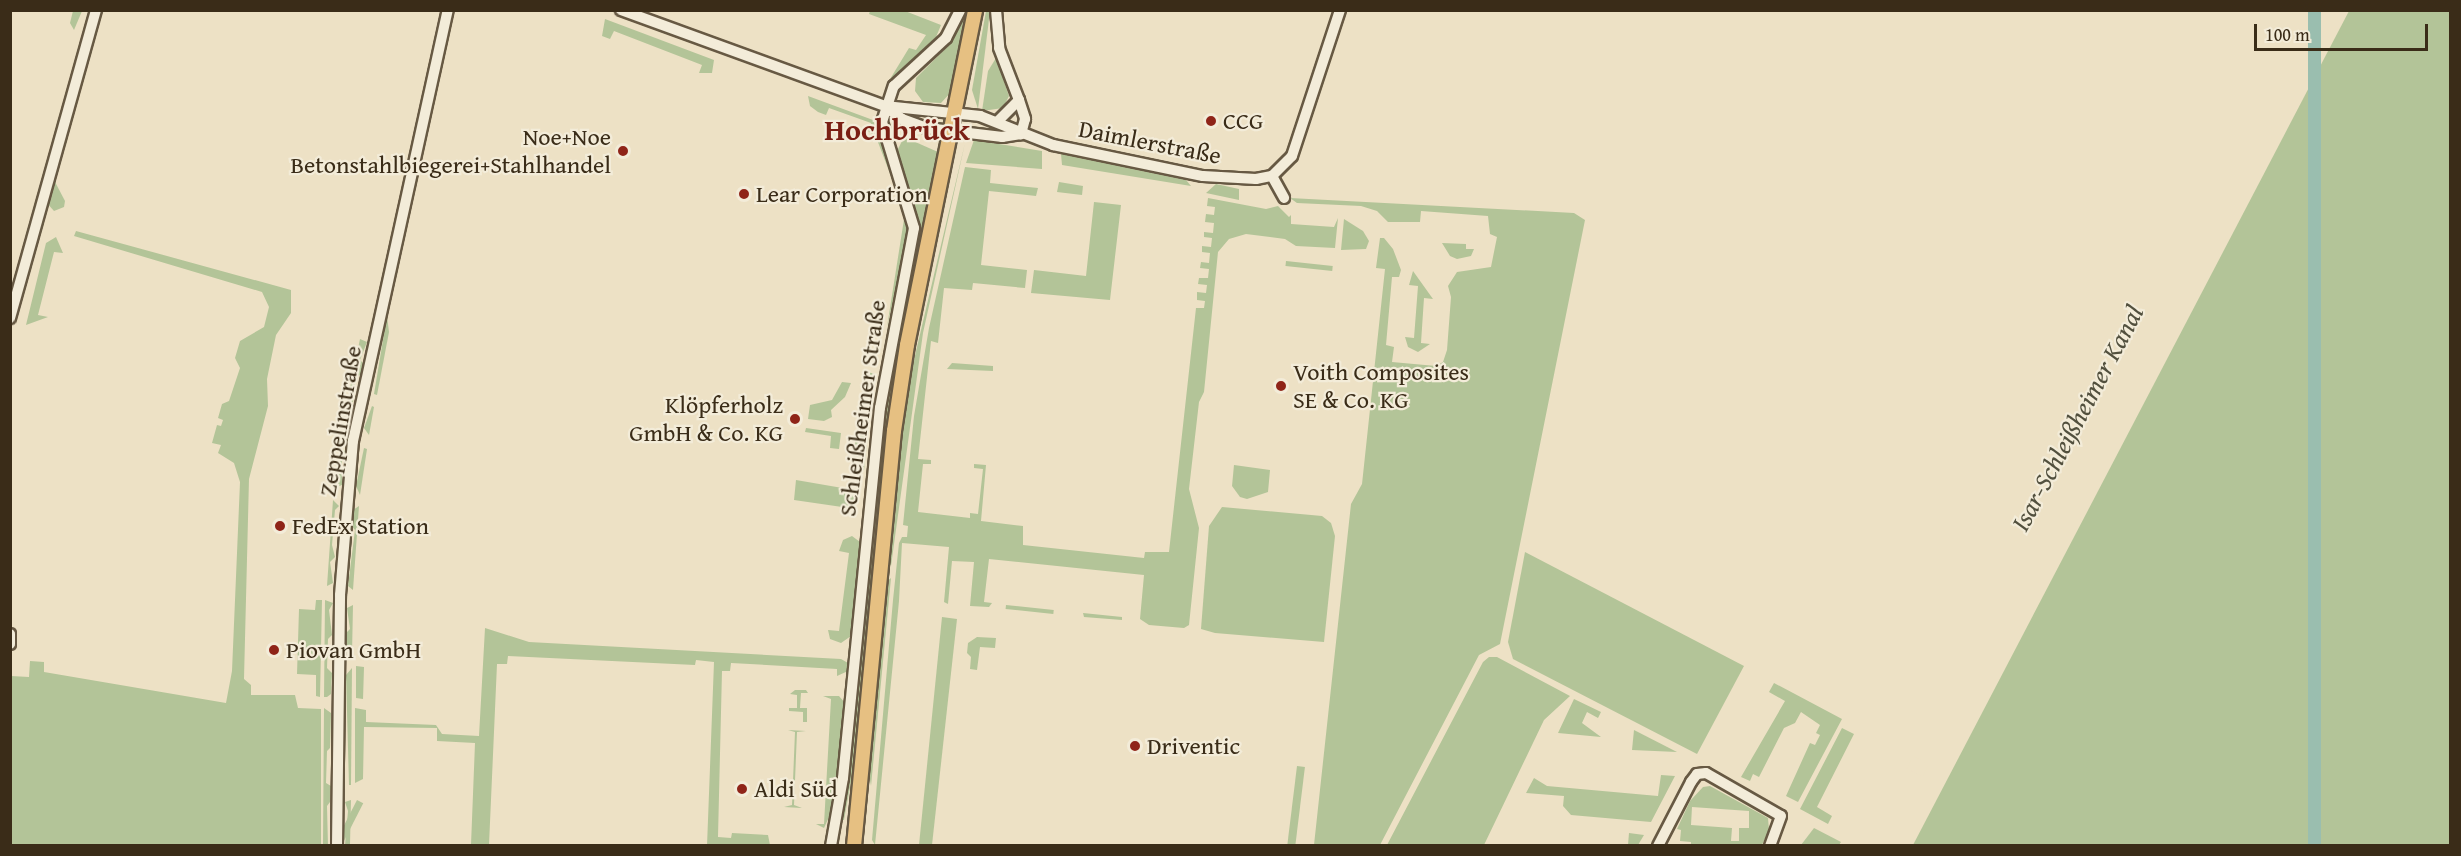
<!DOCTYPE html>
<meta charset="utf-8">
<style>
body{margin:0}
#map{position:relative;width:2461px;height:856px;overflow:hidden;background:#ede1c5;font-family:"Gentium Book Plus",serif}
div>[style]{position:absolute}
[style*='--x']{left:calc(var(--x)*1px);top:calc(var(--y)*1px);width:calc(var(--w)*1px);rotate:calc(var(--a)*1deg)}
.green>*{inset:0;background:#b3c498;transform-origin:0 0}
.water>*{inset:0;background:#9abeaf;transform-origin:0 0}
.pier>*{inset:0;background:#ede1c5;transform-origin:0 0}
.roads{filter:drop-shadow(2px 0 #675943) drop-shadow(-2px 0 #675943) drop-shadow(0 2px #675943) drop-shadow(0 -2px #675943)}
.minor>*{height:10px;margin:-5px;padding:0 5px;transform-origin:5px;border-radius:5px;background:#f3ecd9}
.major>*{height:14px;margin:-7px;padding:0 7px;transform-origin:7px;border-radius:7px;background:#e6c082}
.dots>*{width:16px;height:16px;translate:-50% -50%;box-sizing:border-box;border:3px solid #f3ecd9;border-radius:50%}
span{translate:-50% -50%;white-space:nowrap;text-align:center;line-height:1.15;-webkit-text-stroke:4.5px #f3ecd9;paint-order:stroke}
.poi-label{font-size:24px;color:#3a2c18}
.left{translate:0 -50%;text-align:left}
.right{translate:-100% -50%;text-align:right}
.street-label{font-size:24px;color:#3a2c18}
.water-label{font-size:26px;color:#52503e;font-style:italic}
.district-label{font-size:30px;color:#7a1f14;font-weight:700}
.frame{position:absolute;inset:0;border:12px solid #3a2c18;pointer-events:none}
.scale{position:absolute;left:2254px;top:24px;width:174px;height:27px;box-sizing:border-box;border:3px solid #3a2c18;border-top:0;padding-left:8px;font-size:18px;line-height:21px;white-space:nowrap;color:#3a2c18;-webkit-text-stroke:4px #f3ecd9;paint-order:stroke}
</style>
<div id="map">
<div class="green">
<i style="clip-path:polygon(73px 11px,82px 11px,74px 30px,70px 23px)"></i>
<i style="clip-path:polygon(870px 11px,905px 11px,941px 25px,936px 37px,887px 84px,909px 48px,916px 50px,926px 35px,869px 14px)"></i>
<i style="clip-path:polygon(965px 11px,952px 91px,941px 103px,923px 102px,915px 91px,916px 78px,952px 42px)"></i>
<i style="clip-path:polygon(986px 11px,990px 11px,978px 109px,972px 90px)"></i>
<i style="clip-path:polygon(2349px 11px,2450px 11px,2450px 845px,1913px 845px)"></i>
<i style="clip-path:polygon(605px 19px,714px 60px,712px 73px,699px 73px,702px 65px,614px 31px,610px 39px,602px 36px)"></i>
<i style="clip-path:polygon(996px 58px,1009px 96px,1003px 108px,982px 111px,988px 71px)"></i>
<i style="clip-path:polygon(808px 96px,873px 120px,907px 216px,908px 234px,887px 327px,905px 213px,876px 137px,868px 131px,871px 123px,829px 108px,826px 115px,818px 112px,810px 106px)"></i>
<i style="clip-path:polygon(904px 137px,938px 152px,937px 163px,922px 227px,892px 399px,854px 765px,844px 820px,840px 820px,849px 774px,885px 399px,919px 231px,896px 153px)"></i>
<i style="clip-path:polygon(974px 140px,1042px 151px,1042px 169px,966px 163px)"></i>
<i style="clip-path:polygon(965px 143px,923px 333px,891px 566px,887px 558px,909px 381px)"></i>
<i style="clip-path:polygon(1061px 154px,1186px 180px,1191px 186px,1062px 165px)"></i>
<i style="clip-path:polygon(965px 167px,991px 170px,990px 183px,1038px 188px,1036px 196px,989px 191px,981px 265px,1027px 270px,1025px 288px,973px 283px,972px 290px,944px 288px,938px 343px,931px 341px,918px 459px,931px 460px,931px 464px,923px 464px,918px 512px,970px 518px,970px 513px,978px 514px,983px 469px,974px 468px,974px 464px,986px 465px,981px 521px,1023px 526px,1023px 545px,1144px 558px,1145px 552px,1169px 552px,1196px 308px,1204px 308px,1205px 301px,1197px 300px,1197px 292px,1206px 293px,1207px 285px,1198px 284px,1199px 278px,1208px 278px,1209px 269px,1200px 268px,1201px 262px,1209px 263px,1210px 253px,1202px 252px,1202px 246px,1211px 247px,1212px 238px,1204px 237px,1204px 232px,1213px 233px,1214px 223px,1205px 222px,1206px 214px,1214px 215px,1215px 207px,1207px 206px,1208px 198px,1266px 209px,1278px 206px,1289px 217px,1291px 215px,1291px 224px,1334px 227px,1338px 218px,1335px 248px,1296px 246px,1285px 239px,1246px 234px,1229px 239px,1218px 252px,1204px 392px,1199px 402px,1189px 489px,1199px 528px,1189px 625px,1184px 628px,1149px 625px,1140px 619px,1144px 575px,989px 559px,984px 602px,992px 603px,989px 607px,970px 606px,974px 562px,952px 561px,948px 604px,944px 602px,949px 547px,902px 543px,899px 601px,875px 845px,872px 840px,893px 600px,899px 543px,902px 537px,907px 537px,908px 526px,903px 525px,914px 416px,929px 328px)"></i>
<i style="clip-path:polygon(54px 180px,65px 201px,64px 207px,54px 211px,46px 202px)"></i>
<i style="clip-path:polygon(1059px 182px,1083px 186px,1082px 195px,1057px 192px)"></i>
<i style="clip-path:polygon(1216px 184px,1239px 189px,1239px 200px,1206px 193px)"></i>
<i style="clip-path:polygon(1290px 198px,1574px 213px,1585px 220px,1500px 644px,1479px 655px,1380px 845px,1314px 845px,1351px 504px,1362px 484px,1385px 269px,1376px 268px,1380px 238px,1384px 238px,1393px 249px,1401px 270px,1399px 277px,1392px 277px,1386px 345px,1394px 347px,1392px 362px,1436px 366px,1443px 362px,1447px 350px,1451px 297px,1448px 286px,1457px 272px,1491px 267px,1497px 237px,1490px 234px,1488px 216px,1421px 211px,1420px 222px,1388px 222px,1377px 211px,1361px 206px,1297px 203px)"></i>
<i style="clip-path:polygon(1094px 202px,1121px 205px,1110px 300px,1031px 293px,1034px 270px,1086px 276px)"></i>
<i style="clip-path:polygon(1344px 219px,1363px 231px,1369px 241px,1366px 249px,1341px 250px)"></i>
<i style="clip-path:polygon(76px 231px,291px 290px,291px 313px,276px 335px,267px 379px,268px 406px,249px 479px,244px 679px,251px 685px,251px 695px,295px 695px,298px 708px,321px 709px,321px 845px,11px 845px,11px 676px,29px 677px,30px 661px,44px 662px,44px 672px,226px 703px,232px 671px,240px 482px,234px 463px,218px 453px,221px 445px,212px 443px,217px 425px,221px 426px,223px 420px,218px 418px,222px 404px,229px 401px,240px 368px,235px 358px,240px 341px,264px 327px,269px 307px,262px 292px,74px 236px)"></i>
<i style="clip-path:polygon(56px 237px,63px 253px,54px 252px,38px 315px,48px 317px,26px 325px,46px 243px)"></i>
<i style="clip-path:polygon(1442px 243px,1466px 244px,1466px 249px,1474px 249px,1471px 256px,1457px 259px,1450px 256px)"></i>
<i style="left:1286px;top:261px;width:47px;height:5px;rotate:6deg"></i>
<i style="clip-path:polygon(1413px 271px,1433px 299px,1424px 298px,1421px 343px,1430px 344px,1418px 352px,1408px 347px,1405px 337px,1414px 338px,1418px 286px,1409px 285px)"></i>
<i style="clip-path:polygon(387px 316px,389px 332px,377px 395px,374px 394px)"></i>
<i style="clip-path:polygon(360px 339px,367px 342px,360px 360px,363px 363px,361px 375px,356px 376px,353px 402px,347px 403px)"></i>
<i style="clip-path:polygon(952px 363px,993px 366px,993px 371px,947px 369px)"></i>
<i style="clip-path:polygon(864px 371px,875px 374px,864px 470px,856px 473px,852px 465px,856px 435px,864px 436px,871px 381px,863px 380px)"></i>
<i style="clip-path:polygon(842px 382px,851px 383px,845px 397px,831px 410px,832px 417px,824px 421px,808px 419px,810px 405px,832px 400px)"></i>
<i style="clip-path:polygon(372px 406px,374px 407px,369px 435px,364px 428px)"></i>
<i style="clip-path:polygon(806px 428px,841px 433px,839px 449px,830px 448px,831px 436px,805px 432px)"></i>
<i style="clip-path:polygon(340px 447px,346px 452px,342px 458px,342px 485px,334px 488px)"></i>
<i style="clip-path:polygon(364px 448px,367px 449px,360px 495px,356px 486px)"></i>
<i style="clip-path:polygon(1234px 465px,1270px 470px,1268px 492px,1247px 499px,1240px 497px,1232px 486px)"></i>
<i style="clip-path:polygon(796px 480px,854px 490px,857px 503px,849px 508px,794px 500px)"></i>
<i style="clip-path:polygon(333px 500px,339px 506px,335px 510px,332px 545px,335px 557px,330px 562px,333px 583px,327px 586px)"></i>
<i style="clip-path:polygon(359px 506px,353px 590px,348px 586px,355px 530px,351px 525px,353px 510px)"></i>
<i style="clip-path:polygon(1222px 507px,1322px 516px,1331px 523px,1335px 536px,1324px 642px,1215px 633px,1201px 629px,1209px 526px)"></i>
<i style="clip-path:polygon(852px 536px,860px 542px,851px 636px,841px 643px,830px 639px,828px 630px,839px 631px,849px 553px,839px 551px,843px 540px)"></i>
<i style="clip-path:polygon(1525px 552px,1744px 666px,1697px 754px,1513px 659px,1508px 642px)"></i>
<i style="clip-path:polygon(891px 578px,884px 651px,871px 786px,868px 766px,885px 583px)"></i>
<i style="clip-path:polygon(316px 600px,322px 600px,320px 697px,316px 696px,316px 675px,297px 674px,299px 609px,315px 610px)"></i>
<i style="clip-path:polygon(325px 600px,333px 603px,329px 610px,332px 635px,328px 639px,327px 668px,332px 673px,331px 694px,327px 697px,324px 697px)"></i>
<i style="clip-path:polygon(353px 605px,352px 654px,345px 649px,345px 634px,350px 629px,347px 608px)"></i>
<i style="left:1006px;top:605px;width:48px;height:4px;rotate:6deg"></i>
<i style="clip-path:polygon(1083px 613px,1122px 617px,1122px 620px,1084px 617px)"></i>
<i style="clip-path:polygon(942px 617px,957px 619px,932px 845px,919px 845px)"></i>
<i style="clip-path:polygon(485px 628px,529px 642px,841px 659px,848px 663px,848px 671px,837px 676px,837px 669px,731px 663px,730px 671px,722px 671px,718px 837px,731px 838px,732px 833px,768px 835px,770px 845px,707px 846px,714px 662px,696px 660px,695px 665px,508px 656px,507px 664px,497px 664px,489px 845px,471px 845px,475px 743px,437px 741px,437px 728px,364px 727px,363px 779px,355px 783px,355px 708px,366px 710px,366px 722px,436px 725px,442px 734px,479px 736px)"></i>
<i style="clip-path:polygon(977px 637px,996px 638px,995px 648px,980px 647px,977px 670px,970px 669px,971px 657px,967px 653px,968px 643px)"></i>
<i style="clip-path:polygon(1489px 657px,1497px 657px,1570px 696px,1544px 720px,1484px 845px,1387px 845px,1483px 662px)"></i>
<i style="clip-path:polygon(356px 666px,364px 667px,363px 699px,356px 698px)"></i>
<i style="clip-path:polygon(352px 668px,351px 785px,349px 785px,346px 675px)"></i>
<i style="clip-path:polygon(1774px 683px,1842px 719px,1798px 802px,1786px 796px,1810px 743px,1815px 745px,1820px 735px,1816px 733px,1820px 725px,1801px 712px,1795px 723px,1784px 728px,1759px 777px,1753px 774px,1750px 781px,1741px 777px,1785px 701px,1769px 692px)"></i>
<i style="clip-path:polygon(806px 690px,808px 693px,801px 693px,800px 708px,807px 708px,807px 722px,803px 722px,803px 712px,789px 711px,789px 708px,797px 708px,797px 695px,790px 694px,795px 690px)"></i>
<i style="clip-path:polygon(823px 696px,839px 696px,845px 703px,834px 806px,824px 828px,816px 824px,824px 824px,831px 699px)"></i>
<i style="clip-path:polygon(1574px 699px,1601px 712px,1598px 718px,1587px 712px,1582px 723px,1601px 737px,1558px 733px)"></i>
<i style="clip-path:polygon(324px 708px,331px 713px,330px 748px,327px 751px,326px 783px,331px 786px,330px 802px,327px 806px,328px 846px,323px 845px)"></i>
<i style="clip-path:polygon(1842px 728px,1854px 734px,1817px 807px,1832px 816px,1828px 824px,1800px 809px)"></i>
<i style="clip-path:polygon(788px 730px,806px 731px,797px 732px,794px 805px,802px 808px,784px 807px,792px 805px,795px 732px)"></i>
<i style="clip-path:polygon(1634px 730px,1677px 752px,1632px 750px)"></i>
<i style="left:1297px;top:766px;width:8px;height:79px;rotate:7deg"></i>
<i style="clip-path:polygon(1661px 775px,1675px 776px,1651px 822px,1571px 815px,1563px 806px,1564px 796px,1526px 793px,1534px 778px,1547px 786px,1658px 796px)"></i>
<i style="clip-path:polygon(evenodd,1710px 786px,1768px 818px,1769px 830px,1762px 845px,1691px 845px,1691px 842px,1680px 841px,1681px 830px,1677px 829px,1690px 801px,1703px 787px,1710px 786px,1692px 807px,1749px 811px,1749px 828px,1739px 828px,1739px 841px,1731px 841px,1732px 828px,1691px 825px,1692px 807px)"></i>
<i style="clip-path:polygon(351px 800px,350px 845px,345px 845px,348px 811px,345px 802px)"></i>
<i style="left:357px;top:800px;width:7px;height:45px;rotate:27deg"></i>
<i style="clip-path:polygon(1814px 828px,1841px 842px,1839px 845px,1801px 845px)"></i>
<i style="clip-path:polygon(1629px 833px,1644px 835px,1638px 845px,1628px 845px)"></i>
</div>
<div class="water">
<i style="left:2308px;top:11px;width:13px;height:943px"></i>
</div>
<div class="pier">
<i style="left:1913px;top:756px;width:18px;height:14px;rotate:27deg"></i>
</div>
<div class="roads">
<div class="minor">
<i style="--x:621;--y:10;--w:281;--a:20"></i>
<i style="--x:885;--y:106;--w:96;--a:6"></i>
<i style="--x:980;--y:116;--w:79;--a:21.7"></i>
<i style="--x:1053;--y:145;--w:153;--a:11.7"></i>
<i style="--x:1203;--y:176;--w:53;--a:3.2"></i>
<i style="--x:1256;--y:179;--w:16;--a:-11"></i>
<i style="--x:1272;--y:176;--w:28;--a:-45"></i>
<i style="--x:1292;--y:156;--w:154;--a:-71.8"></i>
<i style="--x:996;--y:10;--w:38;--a:85"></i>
<i style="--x:999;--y:48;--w:56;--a:69"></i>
<i style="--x:1019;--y:100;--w:30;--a:135"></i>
<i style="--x:1019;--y:100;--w:20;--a:72"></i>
<i style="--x:1025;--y:119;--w:16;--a:105"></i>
<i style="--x:887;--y:108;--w:19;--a:36"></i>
<i style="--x:902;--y:119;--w:27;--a:20"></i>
<i style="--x:927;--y:128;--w:76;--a:6.8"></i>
<i style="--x:1002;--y:137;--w:19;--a:-9"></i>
<i style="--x:1272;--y:176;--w:25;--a:61"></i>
<i style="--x:10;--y:318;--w:320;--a:-74.4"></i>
<i style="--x:10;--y:634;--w:10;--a:90"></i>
<i style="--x:337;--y:846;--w:251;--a:-89.3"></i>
<i style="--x:340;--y:595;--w:155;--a:-85.2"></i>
<i style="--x:353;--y:441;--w:441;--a:-77.6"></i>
<i style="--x:831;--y:846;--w:69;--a:-80"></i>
<i style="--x:843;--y:778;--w:372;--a:-84.3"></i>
<i style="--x:880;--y:408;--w:183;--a:-79.3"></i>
<i style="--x:914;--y:228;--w:111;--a:-106.8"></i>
<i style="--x:882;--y:122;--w:38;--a:-72"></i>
<i style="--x:894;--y:86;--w:71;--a:-42.7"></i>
<i style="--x:946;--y:38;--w:31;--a:-63"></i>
<i style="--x:1658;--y:846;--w:72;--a:-62.7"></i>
<i style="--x:1691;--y:782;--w:10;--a:-53"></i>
<i style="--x:1697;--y:774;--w:9;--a:-6"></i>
<i style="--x:1706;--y:773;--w:86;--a:29.8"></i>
<i style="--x:1781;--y:816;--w:32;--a:110"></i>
</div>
<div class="major">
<i style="--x:854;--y:846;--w:417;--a:-84.5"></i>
<i style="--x:894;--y:431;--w:87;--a:-81.4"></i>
<i style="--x:907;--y:345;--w:342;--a:-78.5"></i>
</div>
</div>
<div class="dots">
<i style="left:1211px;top:121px;background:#8f2418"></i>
<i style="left:623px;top:151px;background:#8f2418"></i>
<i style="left:744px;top:194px;background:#8f2418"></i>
<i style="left:1281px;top:386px;background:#8f2418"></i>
<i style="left:795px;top:419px;background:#8f2418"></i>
<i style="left:280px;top:526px;background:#8f2418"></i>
<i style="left:274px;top:650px;background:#8f2418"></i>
<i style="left:1135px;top:746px;background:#8f2418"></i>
<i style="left:742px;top:789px;background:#8f2418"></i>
</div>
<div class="poi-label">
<span class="left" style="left:1223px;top:121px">CCG</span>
<span class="right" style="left:611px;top:151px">Noe+Noe<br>Betonstahlbiegerei+Stahlhandel</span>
<span class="left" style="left:756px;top:194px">Lear Corporation</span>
<span class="left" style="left:1293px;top:386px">Voith Composites<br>SE &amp; Co. KG</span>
<span class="right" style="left:783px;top:419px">Klöpferholz<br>GmbH &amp; Co. KG</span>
<span class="left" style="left:292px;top:526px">FedEx Station</span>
<span class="left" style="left:286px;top:650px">Piovan GmbH</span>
<span class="left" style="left:1147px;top:746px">Driventic</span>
<span class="left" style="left:754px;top:789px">Aldi Süd</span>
</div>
<div class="street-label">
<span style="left:1150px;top:142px;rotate:11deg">Daimlerstraße</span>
<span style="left:862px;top:408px;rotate:-82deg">Schleißheimer Straße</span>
<span style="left:340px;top:421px;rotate:-80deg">Zeppelinstraße</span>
</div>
<div class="water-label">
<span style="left:2077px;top:418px;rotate:-62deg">Isar-Schleißheimer Kanal</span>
</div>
<div class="district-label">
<span style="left:897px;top:129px">Hochbrück</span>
</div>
<div class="frame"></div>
<div class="scale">100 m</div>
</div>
